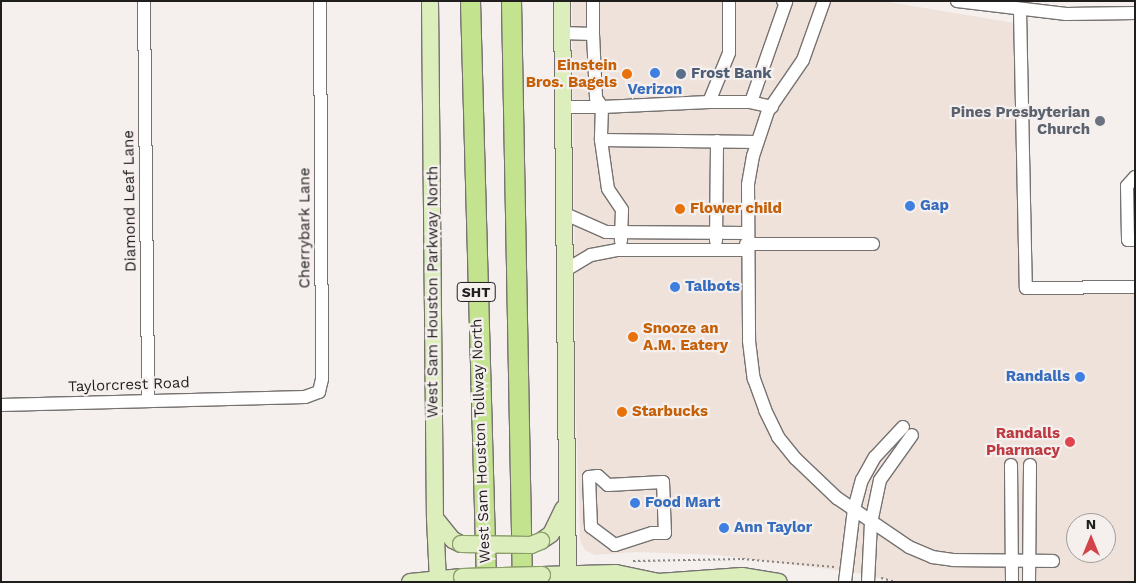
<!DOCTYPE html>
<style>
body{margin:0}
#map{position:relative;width:1136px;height:583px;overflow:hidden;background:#f5f0ee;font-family:"Work Sans",sans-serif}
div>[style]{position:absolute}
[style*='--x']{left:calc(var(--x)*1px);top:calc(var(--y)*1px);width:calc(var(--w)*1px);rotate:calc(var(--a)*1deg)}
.built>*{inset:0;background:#eee2db}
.path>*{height:2px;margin-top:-1px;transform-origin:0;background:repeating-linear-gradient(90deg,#858280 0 2.5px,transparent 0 5px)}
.roads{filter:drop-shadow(1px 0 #767270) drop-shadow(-1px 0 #767270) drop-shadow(0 1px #767270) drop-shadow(0 -1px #767270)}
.minor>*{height:12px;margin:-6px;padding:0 6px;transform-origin:6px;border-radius:6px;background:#fff}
.major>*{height:16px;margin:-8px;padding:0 8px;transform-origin:8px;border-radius:8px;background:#dceebc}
.highway>*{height:19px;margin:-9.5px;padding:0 9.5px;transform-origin:9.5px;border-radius:9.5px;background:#c4e38f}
.bridges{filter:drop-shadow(1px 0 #8a9e67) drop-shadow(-1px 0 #8a9e67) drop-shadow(0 1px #8a9e67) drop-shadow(0 -1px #8a9e67)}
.major-bridge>*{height:16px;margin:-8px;padding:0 8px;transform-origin:8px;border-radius:8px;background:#dceebc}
.dots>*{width:14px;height:14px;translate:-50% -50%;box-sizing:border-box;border:2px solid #f5f0ee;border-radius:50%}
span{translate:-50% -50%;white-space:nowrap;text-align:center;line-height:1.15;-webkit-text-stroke:4.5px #f5f0ee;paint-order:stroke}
.shield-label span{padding:1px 4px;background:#f5f0ee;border:1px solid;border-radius:4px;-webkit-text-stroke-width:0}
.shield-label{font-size:14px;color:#1f1e1d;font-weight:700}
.food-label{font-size:15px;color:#c56008;font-weight:700}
.right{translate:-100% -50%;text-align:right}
.left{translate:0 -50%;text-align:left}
.service-label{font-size:15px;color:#4e5e75;font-weight:700}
.shop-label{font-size:15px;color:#366cbe;font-weight:700}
.worship-label{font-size:15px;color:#5b616d;font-weight:700}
.street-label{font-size:15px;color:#1f1e1d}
.health-label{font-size:15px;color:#be3a42;font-weight:700}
.frame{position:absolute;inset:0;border:2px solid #1f1e1d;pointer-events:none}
.north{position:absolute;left:1066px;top:513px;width:50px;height:50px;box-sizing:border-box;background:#f5f0ee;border:1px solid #9f9c9a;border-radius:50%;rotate:0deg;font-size:14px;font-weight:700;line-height:20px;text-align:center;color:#1f1e1d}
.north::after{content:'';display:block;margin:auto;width:18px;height:22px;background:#d3444a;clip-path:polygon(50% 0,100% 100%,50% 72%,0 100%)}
</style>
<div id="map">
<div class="built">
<i style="clip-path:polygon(evenodd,572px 1px,883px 1px,1014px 23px,1020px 282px,1135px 282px,1135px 582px,897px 582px,858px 573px,717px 555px,636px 552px,595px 555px,585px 550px,580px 540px,576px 420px,572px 1px,1076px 523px,1106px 523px,1106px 553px,1076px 553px,1076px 523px)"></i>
</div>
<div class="path">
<i style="--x:633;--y:561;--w:109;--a:-1.1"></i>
<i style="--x:742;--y:559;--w:93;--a:4.9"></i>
<i style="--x:881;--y:578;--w:16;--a:15"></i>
</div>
<div class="roads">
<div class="minor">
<i style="--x:144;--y:1;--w:400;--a:89.4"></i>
<i style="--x:729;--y:1;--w:52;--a:90"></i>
<i style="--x:729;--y:53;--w:53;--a:112.2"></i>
<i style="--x:709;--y:102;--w:42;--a:0"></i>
<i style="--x:824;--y:1;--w:63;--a:109.6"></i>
<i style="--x:803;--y:60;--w:62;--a:124.5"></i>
<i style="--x:768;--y:111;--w:47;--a:108.4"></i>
<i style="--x:753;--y:156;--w:29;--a:100"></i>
<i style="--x:748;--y:185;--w:156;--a:89.6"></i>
<i style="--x:749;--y:341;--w:38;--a:83"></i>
<i style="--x:754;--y:379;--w:33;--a:70"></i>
<i style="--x:765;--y:410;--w:30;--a:64"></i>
<i style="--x:778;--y:437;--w:28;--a:51"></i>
<i style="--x:796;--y:459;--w:57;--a:43.6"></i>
<i style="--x:837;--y:498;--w:87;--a:34.2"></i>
<i style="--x:909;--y:547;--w:25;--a:23"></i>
<i style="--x:932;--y:557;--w:21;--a:8"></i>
<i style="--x:953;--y:560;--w:100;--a:0.6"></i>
<i style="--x:957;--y:1;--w:110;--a:6.8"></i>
<i style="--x:1066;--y:14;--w:69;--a:-0.8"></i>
<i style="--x:1020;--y:10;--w:278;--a:88.8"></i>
<i style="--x:1026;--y:288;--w:109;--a:-0.5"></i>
<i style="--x:562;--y:33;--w:31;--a:2"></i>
<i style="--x:593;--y:34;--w:33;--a:-90"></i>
<i style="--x:593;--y:34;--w:64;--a:87.3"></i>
<i style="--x:596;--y:98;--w:11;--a:56"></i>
<i style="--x:602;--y:107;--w:107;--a:-2.7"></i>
<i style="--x:563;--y:107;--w:39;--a:0"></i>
<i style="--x:602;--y:107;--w:33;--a:92"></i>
<i style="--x:601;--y:140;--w:156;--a:0.7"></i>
<i style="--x:772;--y:107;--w:22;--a:-167"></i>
<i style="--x:751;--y:102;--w:106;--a:-70.7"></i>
<i style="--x:786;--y:2;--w:3;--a:-162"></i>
<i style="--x:601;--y:140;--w:49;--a:81.9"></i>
<i style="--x:608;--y:189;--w:25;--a:56"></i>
<i style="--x:622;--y:210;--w:31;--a:92"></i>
<i style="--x:1135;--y:177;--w:12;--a:132"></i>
<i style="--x:1127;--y:186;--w:54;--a:88.9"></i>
<i style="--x:1128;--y:240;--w:7;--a:0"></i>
<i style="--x:563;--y:213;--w:47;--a:23.8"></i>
<i style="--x:606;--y:232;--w:140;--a:0.4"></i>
<i style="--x:716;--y:241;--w:100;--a:-89.4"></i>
<i style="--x:746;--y:244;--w:127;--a:0"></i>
<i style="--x:564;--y:271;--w:31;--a:-31"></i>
<i style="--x:591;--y:255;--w:26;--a:-11"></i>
<i style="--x:617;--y:250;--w:129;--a:0"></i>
<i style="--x:1;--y:405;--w:304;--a:-1.5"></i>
<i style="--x:305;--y:397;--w:15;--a:-20"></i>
<i style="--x:319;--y:392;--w:13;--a:-77"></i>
<i style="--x:322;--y:379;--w:378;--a:-90.3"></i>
<i style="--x:1011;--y:465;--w:117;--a:89.5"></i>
<i style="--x:598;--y:476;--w:13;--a:42"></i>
<i style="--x:608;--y:485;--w:55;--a:-3.1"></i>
<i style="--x:663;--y:482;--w:51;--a:87.8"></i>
<i style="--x:665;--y:533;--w:13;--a:180"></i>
<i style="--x:652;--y:533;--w:39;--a:162"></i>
<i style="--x:615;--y:545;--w:30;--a:-143"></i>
<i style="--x:591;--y:527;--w:50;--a:-92.3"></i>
<i style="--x:589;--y:477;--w:9;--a:-6"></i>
<i style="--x:845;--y:582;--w:74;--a:-83"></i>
<i style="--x:854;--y:509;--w:30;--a:-75"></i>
<i style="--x:862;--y:480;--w:26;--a:-61"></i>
<i style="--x:875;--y:457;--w:41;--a:-47"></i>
<i style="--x:868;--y:582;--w:59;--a:-87.1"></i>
<i style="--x:871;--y:523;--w:44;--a:-78.2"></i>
<i style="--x:880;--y:480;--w:55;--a:-54.6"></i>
<i style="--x:1029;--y:582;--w:117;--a:-89.5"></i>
</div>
<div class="major">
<i style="--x:430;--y:1;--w:517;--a:89.45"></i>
<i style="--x:435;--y:518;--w:64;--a:87.3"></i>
<i style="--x:562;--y:1;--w:581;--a:89.41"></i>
<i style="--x:435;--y:518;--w:28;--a:51"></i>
<i style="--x:453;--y:540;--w:9;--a:27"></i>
<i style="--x:541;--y:541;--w:12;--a:-35"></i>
<i style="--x:551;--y:534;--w:28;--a:-64"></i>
<i style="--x:542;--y:575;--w:74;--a:-1.5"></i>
<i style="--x:616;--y:573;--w:44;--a:11.8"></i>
<i style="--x:410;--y:582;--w:52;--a:-5.5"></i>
<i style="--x:658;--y:582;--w:84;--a:-4.1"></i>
<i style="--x:742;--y:576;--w:37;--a:9"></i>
</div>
<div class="highway">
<i style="--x:470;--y:1;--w:581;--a:88.42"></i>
<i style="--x:511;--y:1;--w:581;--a:88.92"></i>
</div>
</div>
<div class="bridges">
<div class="major-bridge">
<i style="--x:461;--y:544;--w:70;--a:0.8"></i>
<i style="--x:531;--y:545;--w:11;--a:-22"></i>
<i style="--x:462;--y:577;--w:80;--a:-1.4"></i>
</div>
</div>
<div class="dots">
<i style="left:655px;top:73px;background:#3f7fe0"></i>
<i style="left:627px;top:74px;background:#e8710a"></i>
<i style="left:681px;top:74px;background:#5c6f8a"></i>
<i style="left:1100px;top:121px;background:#6b7280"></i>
<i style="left:910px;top:206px;background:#3f7fe0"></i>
<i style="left:680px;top:209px;background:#e8710a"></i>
<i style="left:675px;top:287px;background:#3f7fe0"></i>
<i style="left:633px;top:337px;background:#e8710a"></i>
<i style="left:1080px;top:377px;background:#3f7fe0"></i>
<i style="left:622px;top:412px;background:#e8710a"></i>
<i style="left:1070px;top:442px;background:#e0444e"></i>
<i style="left:635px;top:503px;background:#3f7fe0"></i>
<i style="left:724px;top:528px;background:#3f7fe0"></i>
</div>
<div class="shield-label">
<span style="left:476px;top:292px">SHT</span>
</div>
<div class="food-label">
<span class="right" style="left:617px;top:74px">Einstein<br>Bros. Bagels</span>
<span class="left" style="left:690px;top:209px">Flower child</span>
<span class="left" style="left:643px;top:337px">Snooze an<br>A.M. Eatery</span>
<span class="left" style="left:632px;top:412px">Starbucks</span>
</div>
<div class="service-label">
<span class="left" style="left:691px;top:74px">Frost Bank</span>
</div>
<div class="shop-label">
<span style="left:655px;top:90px">Verizon</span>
<span class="left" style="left:920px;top:206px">Gap</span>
<span class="left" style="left:685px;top:287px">Talbots</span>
<span class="right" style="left:1070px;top:377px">Randalls</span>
<span class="left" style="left:645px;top:503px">Food Mart</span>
<span class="left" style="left:734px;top:528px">Ann Taylor</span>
</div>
<div class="worship-label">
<span class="right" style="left:1090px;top:121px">Pines Presbyterian<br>Church</span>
</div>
<div class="street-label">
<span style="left:130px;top:201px;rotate:-91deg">Diamond Leaf Lane</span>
<span style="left:305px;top:228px;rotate:-90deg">Cherrybark Lane</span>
<span style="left:433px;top:292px;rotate:-90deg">West Sam Houston Parkway North</span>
<span style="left:129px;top:385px;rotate:-2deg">Taylorcrest Road</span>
<span style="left:481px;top:441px;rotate:-92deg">West Sam Houston Tollway North</span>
</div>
<div class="health-label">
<span class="right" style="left:1060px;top:442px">Randalls<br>Pharmacy</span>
</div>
<div class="frame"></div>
<div class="north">N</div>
</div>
